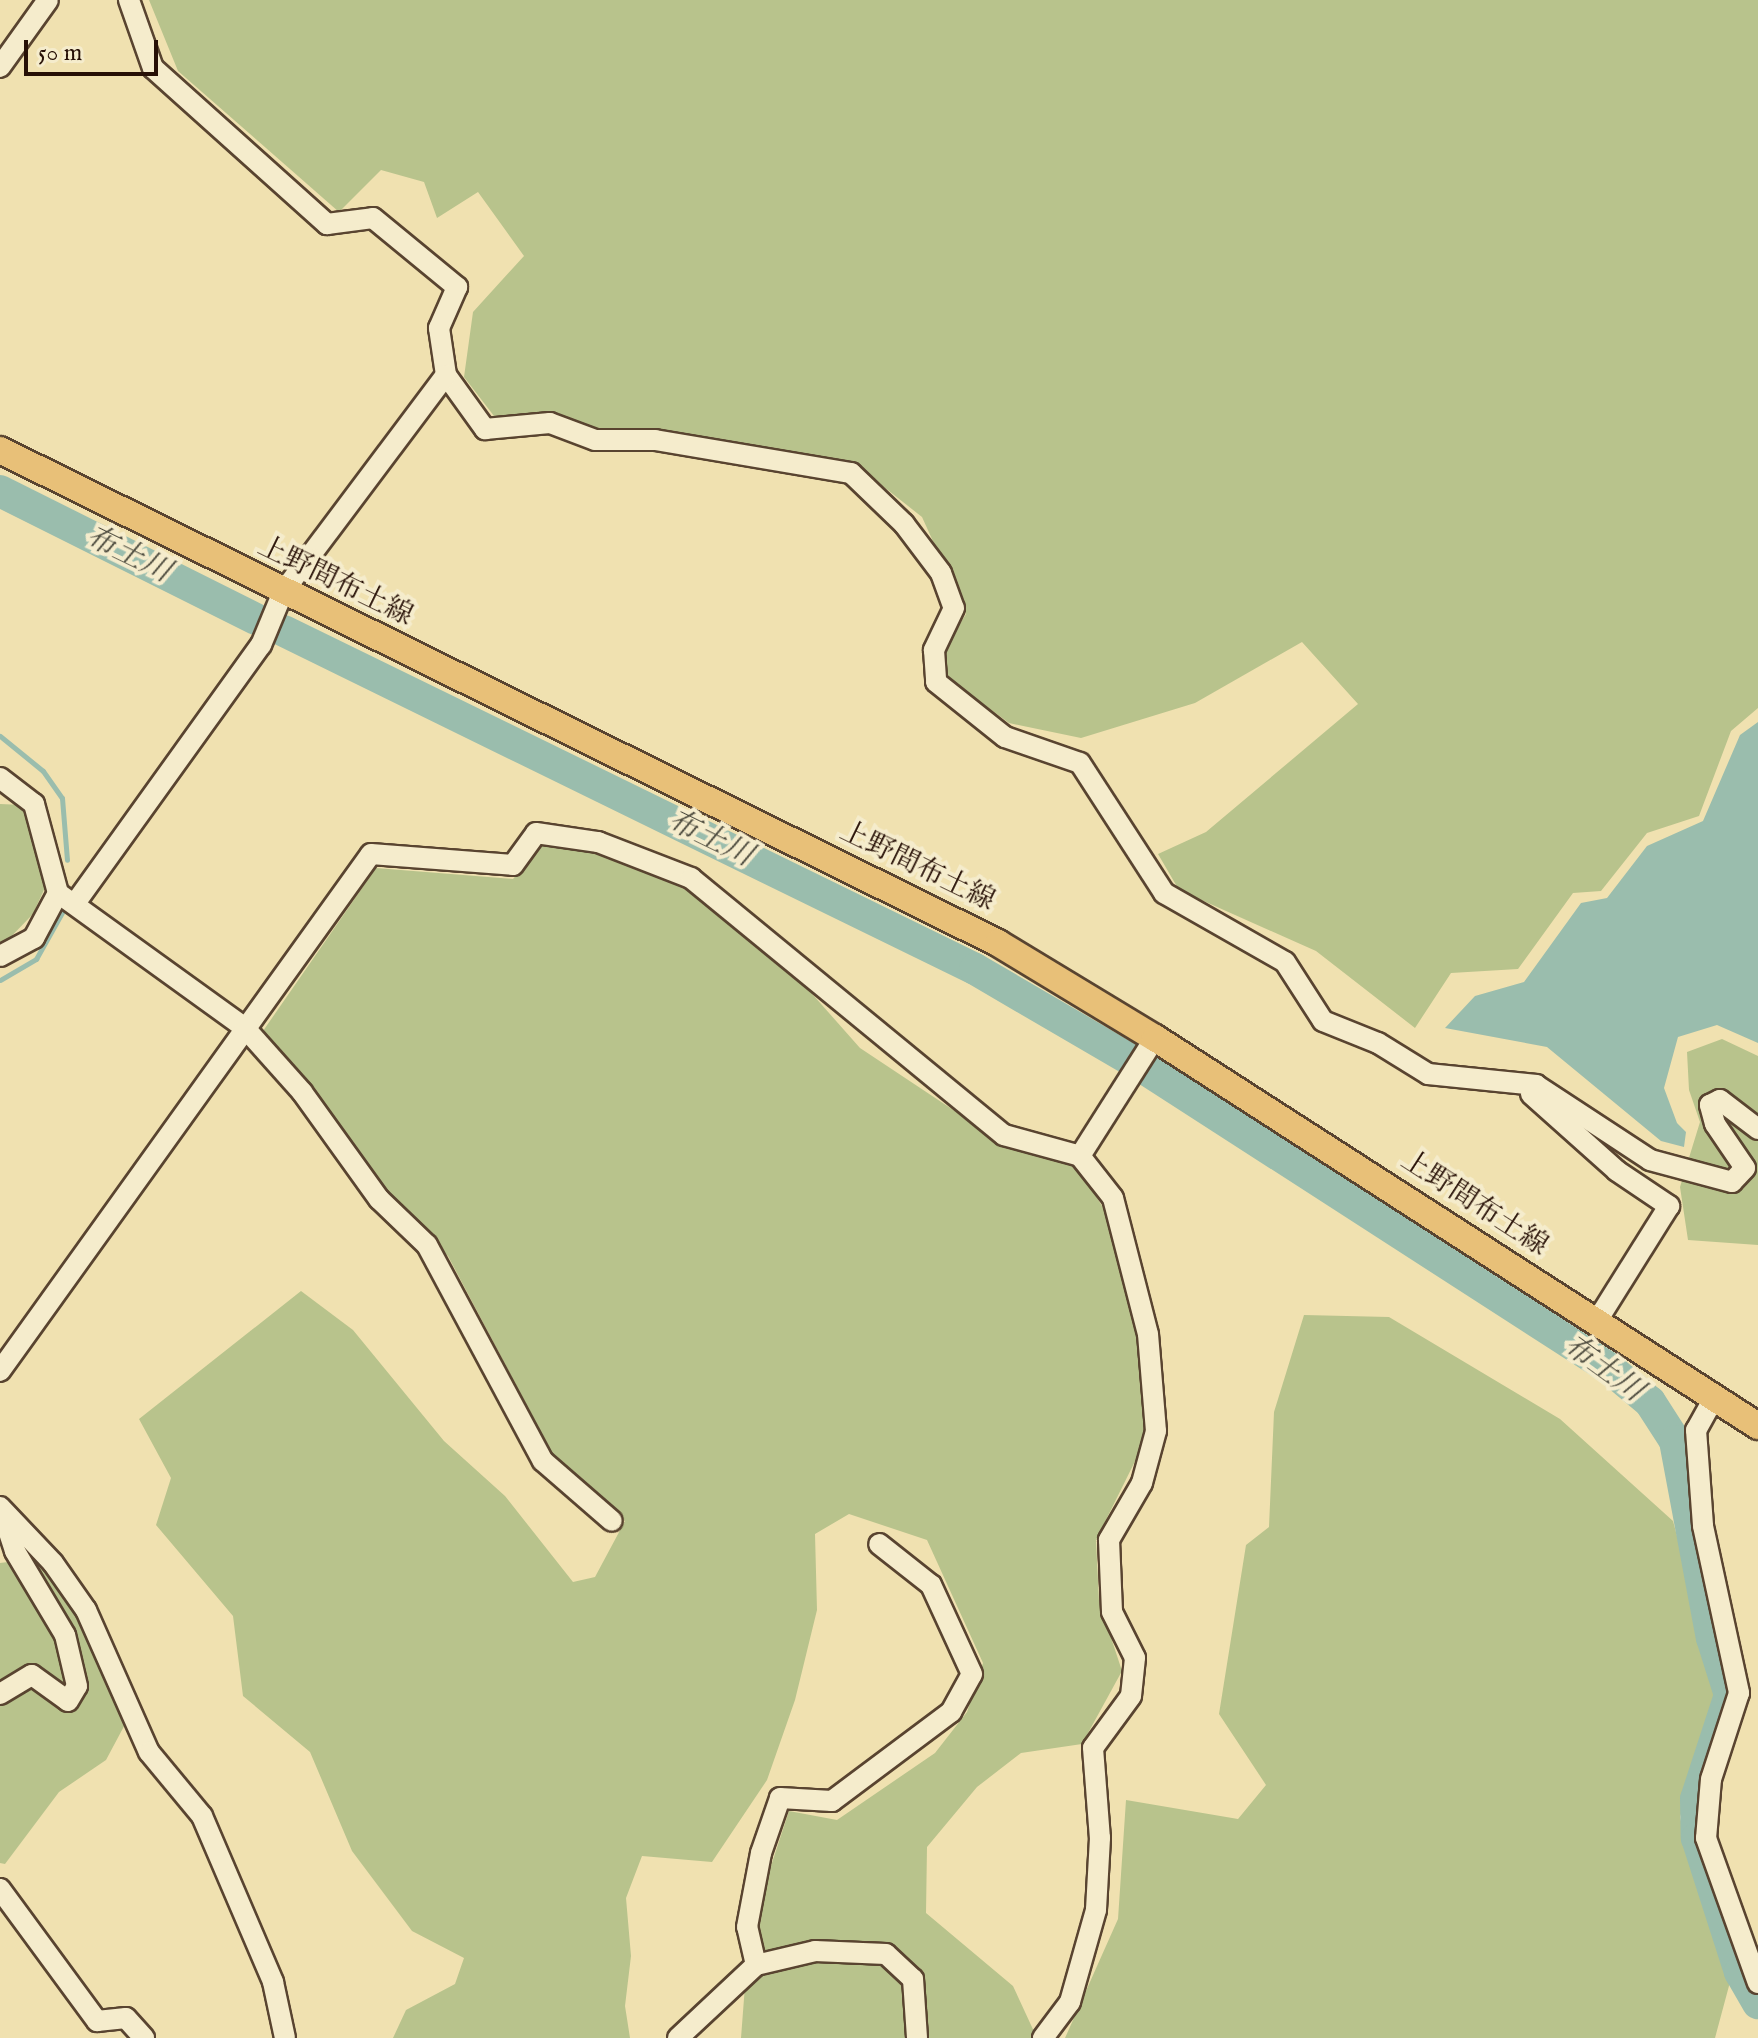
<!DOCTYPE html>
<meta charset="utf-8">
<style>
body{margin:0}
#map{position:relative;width:1758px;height:2038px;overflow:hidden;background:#f0e1b0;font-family:"IM FELL English","Noto Serif JP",serif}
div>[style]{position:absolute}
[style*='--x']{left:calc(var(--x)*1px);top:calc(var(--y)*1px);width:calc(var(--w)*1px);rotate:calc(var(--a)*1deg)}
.green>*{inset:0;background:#b8c38c}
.water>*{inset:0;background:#9abdad}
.stream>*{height:5px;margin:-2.5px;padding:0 2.5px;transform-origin:2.5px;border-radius:2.5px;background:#9abdad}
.river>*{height:32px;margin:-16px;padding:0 16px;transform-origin:16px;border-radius:16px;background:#9abdad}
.roads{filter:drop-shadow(2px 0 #594430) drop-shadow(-2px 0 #594430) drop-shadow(0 2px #594430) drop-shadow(0 -2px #594430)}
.minor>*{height:20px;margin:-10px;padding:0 10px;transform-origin:10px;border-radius:10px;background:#f5eccc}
.major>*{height:26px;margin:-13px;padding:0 13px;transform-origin:13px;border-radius:13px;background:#e8c078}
span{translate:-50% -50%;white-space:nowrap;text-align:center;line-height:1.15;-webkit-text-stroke:8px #f5eccc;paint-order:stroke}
.street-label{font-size:28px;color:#271006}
.water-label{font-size:30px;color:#4f4d40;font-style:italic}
.scale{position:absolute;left:24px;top:40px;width:134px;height:36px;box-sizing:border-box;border:4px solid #271006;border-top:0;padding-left:10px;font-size:24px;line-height:28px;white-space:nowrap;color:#271006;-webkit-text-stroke:6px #f5eccc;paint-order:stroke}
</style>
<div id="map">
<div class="green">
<i style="clip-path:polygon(149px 0,1758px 0,1758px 708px,1731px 731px,1699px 816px,1647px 833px,1601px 891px,1573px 893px,1518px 969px,1451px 973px,1415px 1028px,1316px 951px,1179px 890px,1158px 854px,1206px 832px,1358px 704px,1302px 642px,1195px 703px,1081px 738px,1009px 723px,947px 677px,945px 648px,966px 614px,922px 517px,851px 461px,651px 429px,596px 430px,555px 412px,494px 416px,464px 377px,473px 312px,524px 256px,478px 192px,437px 218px,424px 182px,381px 170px,339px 212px,178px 71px)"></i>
<i style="clip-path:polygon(0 804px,23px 805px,47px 883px,33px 914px,0 948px)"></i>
<i style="clip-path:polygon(544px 843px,593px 850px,690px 887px,783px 961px,860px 1048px,1006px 1145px,1075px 1163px,1109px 1217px,1135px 1323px,1151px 1429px,1096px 1540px,1099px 1601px,1122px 1671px,1082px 1744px,1021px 1753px,977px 1787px,927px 1847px,926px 1913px,1013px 1986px,1037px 2038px,741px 2038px,749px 1933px,789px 1811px,837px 1820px,935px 1753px,967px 1712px,983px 1663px,927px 1540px,849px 1514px,815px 1534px,817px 1610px,795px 1700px,767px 1780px,712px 1862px,642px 1856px,626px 1898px,631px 1956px,625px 2006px,630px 2038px,393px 2038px,406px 2010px,455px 1984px,464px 1958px,412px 1931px,352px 1851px,310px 1752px,243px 1696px,233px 1616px,156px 1525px,171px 1478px,139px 1419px,301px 1291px,353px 1330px,444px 1441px,505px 1496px,573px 1582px,595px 1577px,625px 1521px,553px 1455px,448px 1256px,400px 1210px,263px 1031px,376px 868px,513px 879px)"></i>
<i style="clip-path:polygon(1722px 1039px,1758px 1056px,1758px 1245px,1688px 1240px,1680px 1187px,1700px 1122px,1689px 1090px,1687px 1052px)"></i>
<i style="clip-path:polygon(1304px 1315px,1389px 1317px,1560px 1419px,1673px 1521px,1718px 1689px,1680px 1817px,1693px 1871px,1733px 1971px,1715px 2038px,1065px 2038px,1118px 1919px,1126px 1800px,1238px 1819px,1266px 1785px,1219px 1714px,1246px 1545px,1269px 1527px,1274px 1412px)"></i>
<i style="clip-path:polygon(32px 1559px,101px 1630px,138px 1700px,106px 1760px,59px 1792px,5px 1864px,0 1863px,0 1563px)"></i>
</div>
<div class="water">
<i style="clip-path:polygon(1758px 722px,1758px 1043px,1717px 1025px,1678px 1037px,1664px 1088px,1677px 1123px,1686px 1132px,1684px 1147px,1661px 1141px,1547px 1047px,1445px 1028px,1475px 996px,1524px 982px,1581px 903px,1607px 898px,1647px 846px,1703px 821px,1740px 735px)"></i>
</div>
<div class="stream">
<i style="--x:0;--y:736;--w:55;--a:39.1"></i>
<i style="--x:43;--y:771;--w:33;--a:55"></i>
<i style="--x:62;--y:798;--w:62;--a:85.4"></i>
<i style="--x:0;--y:980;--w:42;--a:-30.3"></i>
<i style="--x:36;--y:959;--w:57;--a:-60.8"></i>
</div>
<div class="river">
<i style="--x:0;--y:491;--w:286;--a:26.6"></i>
<i style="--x:284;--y:631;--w:769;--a:26.07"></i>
<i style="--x:975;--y:969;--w:178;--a:30.3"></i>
<i style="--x:1147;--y:1070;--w:550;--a:32.82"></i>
<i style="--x:1609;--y:1368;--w:53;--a:39.7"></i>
<i style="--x:1650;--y:1402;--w:46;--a:57.3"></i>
<i style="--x:1675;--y:1441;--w:200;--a:79.4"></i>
<i style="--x:1712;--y:1638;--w:60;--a:72.5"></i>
<i style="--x:1730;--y:1695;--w:109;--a:108.1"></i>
<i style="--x:1696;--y:1799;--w:39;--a:89"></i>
<i style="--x:1697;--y:1838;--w:141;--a:72.2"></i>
<i style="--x:1740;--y:1972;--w:36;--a:60"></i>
</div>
<div class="roads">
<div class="minor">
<i style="--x:129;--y:0;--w:72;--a:70.6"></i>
<i style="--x:153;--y:68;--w:234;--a:41.9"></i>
<i style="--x:327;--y:224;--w:46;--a:-7.4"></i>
<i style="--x:373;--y:218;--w:109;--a:39.4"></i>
<i style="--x:457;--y:287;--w:45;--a:113.7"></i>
<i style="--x:439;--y:328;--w:48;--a:81.5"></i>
<i style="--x:446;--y:375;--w:67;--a:54.2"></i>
<i style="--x:485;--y:429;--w:65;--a:-5.3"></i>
<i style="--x:550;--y:423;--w:48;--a:20.7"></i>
<i style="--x:595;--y:440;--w:60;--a:0"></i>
<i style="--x:655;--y:440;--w:199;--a:9.6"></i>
<i style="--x:851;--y:473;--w:74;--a:43.9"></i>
<i style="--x:904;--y:524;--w:61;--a:52.9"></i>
<i style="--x:941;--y:573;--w:37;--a:70"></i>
<i style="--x:954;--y:608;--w:47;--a:115.5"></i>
<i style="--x:934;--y:650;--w:32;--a:86"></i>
<i style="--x:936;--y:682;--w:88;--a:38.6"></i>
<i style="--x:1005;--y:737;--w:79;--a:19.1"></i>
<i style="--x:1080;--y:763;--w:155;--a:57.1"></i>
<i style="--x:1164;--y:893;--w:139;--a:29.7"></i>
<i style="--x:1285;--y:962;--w:70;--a:57.2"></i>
<i style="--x:1323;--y:1021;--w:59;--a:21.8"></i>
<i style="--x:1378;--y:1043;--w:59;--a:31.8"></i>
<i style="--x:1428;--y:1074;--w:109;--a:5.8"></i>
<i style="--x:1536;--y:1085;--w:136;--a:33.3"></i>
<i style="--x:1650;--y:1160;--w:85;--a:15"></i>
<i style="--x:1732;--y:1182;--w:19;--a:-47"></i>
<i style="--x:1745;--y:1168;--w:53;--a:-124.3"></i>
<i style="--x:1715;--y:1124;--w:20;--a:-105"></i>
<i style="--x:1710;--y:1105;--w:11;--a:-27"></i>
<i style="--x:1720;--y:1100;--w:48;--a:37.3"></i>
<i style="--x:0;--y:67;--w:82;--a:-54.4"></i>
<i style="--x:0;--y:778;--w:43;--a:37.4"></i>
<i style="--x:34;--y:804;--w:92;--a:74.9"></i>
<i style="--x:58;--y:893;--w:51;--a:118.1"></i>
<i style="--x:34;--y:938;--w:38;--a:152"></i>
<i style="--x:58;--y:893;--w:231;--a:35.8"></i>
<i style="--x:245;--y:1028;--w:86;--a:48.3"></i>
<i style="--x:302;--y:1092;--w:132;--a:54.3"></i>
<i style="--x:379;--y:1199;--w:66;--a:43.8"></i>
<i style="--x:427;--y:1245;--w:245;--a:61.8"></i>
<i style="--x:543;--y:1461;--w:91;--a:41"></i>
<i style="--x:76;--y:902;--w:317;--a:-54.3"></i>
<i style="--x:261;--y:645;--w:57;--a:-67.5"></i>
<i style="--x:283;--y:592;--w:271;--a:-53.1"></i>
<i style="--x:1531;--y:1094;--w:115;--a:41.8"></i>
<i style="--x:1617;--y:1171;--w:63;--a:33.9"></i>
<i style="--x:1669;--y:1206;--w:136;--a:122.1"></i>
<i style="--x:1080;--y:1156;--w:140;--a:-57.6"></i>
<i style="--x:0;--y:1371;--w:636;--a:-54.34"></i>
<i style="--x:371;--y:854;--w:142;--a:4.4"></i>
<i style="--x:513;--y:865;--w:39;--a:-54"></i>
<i style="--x:536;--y:833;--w:63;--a:8.3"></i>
<i style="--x:598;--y:842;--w:100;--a:21.2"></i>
<i style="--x:691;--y:878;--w:405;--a:39.4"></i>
<i style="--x:1004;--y:1135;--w:79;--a:15.4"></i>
<i style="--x:1080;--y:1156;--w:53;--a:51.8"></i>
<i style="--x:1113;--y:1198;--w:140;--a:75.6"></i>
<i style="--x:1148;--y:1334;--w:97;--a:85.3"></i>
<i style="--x:1156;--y:1431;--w:54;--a:105.1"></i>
<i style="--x:1142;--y:1483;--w:66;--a:120.1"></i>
<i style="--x:1109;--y:1540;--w:72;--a:87.6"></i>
<i style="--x:1112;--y:1612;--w:51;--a:63.4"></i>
<i style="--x:1135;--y:1658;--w:38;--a:96"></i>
<i style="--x:1131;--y:1696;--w:64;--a:126.2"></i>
<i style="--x:1093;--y:1748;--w:90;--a:85.6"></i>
<i style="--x:1100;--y:1838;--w:72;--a:93.2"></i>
<i style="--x:1096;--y:1910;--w:96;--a:105.8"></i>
<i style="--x:1070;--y:2002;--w:45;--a:126.9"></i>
<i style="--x:1714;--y:1398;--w:37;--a:119"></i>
<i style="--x:1696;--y:1430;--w:96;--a:85.8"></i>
<i style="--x:1703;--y:1526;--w:171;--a:77.8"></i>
<i style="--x:1739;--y:1693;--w:90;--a:108"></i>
<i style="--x:1711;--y:1779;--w:59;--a:94.8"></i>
<i style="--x:1706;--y:1838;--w:154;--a:70.3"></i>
<i style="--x:0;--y:1507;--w:77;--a:46.6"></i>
<i style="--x:53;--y:1563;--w:57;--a:54.9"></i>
<i style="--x:86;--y:1610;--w:155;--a:66.1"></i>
<i style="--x:149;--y:1752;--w:83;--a:50.4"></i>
<i style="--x:202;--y:1816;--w:181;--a:66.8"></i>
<i style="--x:273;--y:1982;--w:57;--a:77.9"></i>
<i style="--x:0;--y:1694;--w:37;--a:-31"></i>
<i style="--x:32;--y:1675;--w:44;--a:35.8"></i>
<i style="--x:68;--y:1701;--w:17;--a:-59"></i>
<i style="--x:77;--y:1686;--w:52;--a:-103.2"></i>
<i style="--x:65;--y:1635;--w:98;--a:-120.8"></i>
<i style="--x:15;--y:1551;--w:38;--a:-108"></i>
<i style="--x:0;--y:1889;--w:164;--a:53.7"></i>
<i style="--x:756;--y:1965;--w:39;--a:-103"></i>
<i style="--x:747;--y:1927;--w:75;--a:-79.3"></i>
<i style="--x:761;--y:1853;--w:58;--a:-70.9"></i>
<i style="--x:780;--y:1798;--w:52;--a:3.3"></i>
<i style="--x:832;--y:1801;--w:149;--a:-36.8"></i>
<i style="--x:951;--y:1712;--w:43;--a:-61.1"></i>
<i style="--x:972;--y:1674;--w:98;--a:-114.7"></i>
<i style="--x:931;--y:1585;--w:66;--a:-141.7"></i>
<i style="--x:97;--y:2021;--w:29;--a:-6"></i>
<i style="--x:126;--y:2018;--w:27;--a:48"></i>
<i style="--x:678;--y:2038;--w:107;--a:-43.1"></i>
<i style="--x:756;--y:1965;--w:61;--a:-13.3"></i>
<i style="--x:815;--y:1951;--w:71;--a:2.4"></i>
<i style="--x:886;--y:1954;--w:37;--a:43"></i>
<i style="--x:913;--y:1979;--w:59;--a:86.1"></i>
</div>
<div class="major">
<i style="--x:0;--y:450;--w:1113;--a:26.29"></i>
<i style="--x:998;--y:943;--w:184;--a:31.2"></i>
<i style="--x:1155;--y:1038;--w:717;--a:32.76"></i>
</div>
</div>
<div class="street-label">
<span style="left:335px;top:582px;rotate:26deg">上野間布土線</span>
<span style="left:917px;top:867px;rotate:26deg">上野間布土線</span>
<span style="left:1474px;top:1204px;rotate:33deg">上野間布土線</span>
</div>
<div class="water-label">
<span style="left:128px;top:555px;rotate:26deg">布土川</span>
<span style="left:710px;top:839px;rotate:26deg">布土川</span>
<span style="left:1603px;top:1369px;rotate:36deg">布土川</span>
</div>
<div class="scale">50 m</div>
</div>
